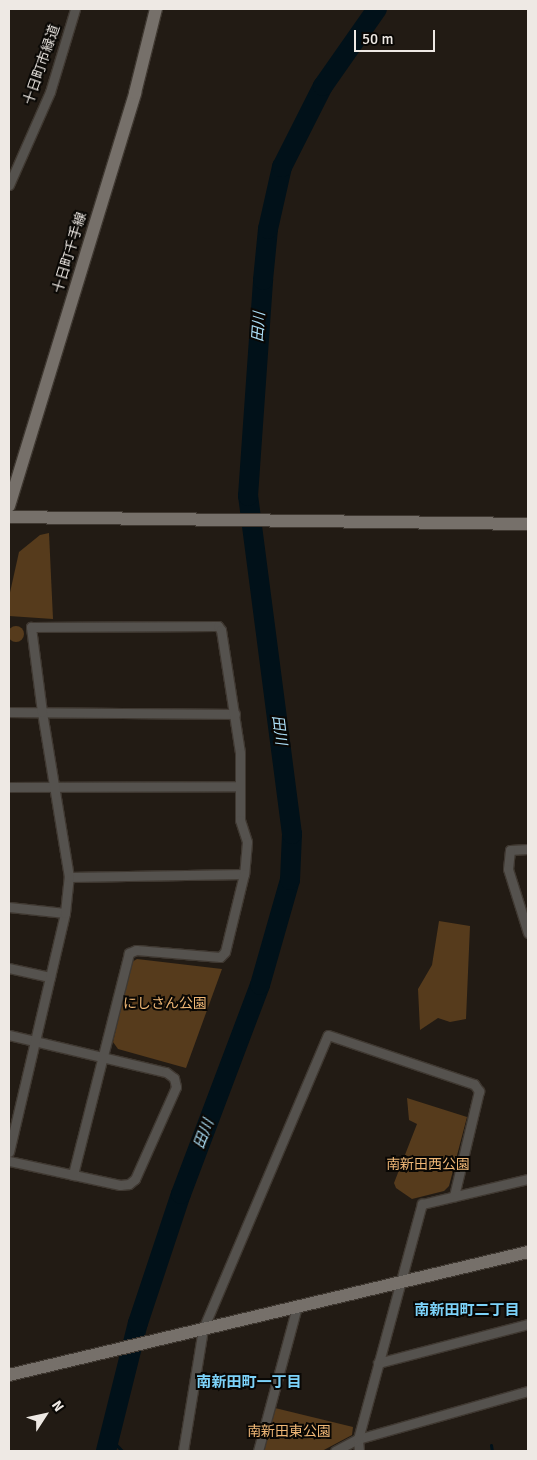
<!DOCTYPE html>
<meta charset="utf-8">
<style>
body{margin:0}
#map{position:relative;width:537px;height:1460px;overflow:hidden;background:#221b14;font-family:Signika,"Noto Sans JP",sans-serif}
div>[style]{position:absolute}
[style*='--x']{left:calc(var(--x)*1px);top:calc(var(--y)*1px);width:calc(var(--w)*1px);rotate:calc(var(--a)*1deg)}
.green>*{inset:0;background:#563b1c}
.round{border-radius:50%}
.stream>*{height:3px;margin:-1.5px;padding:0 1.5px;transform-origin:1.5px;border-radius:1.5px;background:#011119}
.river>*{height:20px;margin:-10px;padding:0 10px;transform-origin:10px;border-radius:10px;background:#011119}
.roads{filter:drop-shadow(1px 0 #3f3831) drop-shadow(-1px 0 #3f3831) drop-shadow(0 1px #3f3831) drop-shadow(0 -1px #3f3831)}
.street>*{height:9px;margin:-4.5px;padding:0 4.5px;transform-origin:4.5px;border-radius:4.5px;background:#55524e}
.secondary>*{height:12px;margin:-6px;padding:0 6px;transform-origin:6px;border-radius:6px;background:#76706a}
span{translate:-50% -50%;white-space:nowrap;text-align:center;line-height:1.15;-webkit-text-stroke:4px #090704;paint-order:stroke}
.street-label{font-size:14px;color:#eee9e4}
.park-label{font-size:14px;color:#efb776}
.water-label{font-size:15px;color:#aaddf5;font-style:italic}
.neighbourhood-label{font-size:15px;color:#7cd2f9;font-weight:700}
.frame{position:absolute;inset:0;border:10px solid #eee9e4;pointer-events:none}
.north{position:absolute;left:20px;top:1390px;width:50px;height:50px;-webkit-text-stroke:4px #090704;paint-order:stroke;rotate:55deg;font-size:14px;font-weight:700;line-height:20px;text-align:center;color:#eee9e4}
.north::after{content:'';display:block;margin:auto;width:18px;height:22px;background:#eee9e4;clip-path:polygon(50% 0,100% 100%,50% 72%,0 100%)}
.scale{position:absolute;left:354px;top:30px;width:81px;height:22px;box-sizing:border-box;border:2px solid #eee9e4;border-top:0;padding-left:6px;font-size:15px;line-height:18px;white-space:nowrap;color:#eee9e4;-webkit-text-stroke:4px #090704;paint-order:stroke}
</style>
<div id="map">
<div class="green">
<i style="clip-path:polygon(49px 533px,53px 619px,9px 616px,9px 597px,19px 552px,40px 535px)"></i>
<i class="round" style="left:8px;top:626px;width:16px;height:16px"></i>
<i style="clip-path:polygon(439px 921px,470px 926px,466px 1019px,450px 1022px,438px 1018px,420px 1030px,418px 989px,432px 965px)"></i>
<i style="clip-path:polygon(137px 959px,222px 969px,186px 1068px,118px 1049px,113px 1042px,132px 962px)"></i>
<i style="clip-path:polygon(407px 1098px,467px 1117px,449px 1186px,444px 1191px,412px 1199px,396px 1188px,394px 1183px,417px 1124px,409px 1120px)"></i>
<i style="clip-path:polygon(275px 1408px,353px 1427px,352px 1435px,322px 1451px,263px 1451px)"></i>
</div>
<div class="stream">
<i style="--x:109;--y:1437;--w:19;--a:47"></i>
<i style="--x:491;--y:1445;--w:6;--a:81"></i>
</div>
<div class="river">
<i style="--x:106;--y:1451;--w:132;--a:-76"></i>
<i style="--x:138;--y:1323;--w:136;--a:-71.6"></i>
<i style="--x:181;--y:1194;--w:223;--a:-69.3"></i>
<i style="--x:260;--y:985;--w:109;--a:-74.1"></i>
<i style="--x:290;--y:880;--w:46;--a:-87.5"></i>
<i style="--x:292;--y:834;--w:341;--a:-97.4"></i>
<i style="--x:248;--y:496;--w:217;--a:-86"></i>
<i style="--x:263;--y:280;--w:51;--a:-84.4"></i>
<i style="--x:268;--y:229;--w:64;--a:-77.3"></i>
<i style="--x:282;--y:167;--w:91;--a:-63.2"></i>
<i style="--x:323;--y:86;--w:94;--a:-55"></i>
</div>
<div class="roads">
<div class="street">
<i style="--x:9;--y:185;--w:102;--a:-66.2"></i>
<i style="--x:50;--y:92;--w:87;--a:-73.2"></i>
<i style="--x:9;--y:712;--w:226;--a:0.5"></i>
<i style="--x:9;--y:787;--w:231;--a:-0.2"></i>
<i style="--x:528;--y:849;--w:18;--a:177"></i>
<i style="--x:510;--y:850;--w:19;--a:96"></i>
<i style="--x:508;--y:869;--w:67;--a:72.6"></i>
<i style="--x:69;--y:877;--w:175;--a:-1"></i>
<i style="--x:9;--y:907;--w:56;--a:6.1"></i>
<i style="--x:9;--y:968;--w:42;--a:12.4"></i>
<i style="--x:9;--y:1035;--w:161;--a:13.3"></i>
<i style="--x:166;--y:1072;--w:10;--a:37"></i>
<i style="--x:174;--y:1078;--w:9;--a:77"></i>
<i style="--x:176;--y:1087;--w:101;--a:114"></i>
<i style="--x:135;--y:1179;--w:8;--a:140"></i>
<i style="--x:129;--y:1184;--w:9;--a:174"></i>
<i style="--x:120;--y:1185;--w:114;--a:-167.8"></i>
<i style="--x:9;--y:1152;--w:245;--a:-76.8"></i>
<i style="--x:65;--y:913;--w:36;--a:-84"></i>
<i style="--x:69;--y:877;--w:167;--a:-99.3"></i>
<i style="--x:42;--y:712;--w:86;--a:-97.4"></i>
<i style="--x:31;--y:627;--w:187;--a:-0.3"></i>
<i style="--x:218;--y:626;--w:5;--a:53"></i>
<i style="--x:221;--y:630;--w:124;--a:81.2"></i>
<i style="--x:240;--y:753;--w:67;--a:90"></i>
<i style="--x:240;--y:820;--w:23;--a:72"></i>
<i style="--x:247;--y:842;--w:32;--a:95"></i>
<i style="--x:244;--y:874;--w:80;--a:103.7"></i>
<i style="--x:225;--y:952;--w:7;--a:135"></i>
<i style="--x:220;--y:957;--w:84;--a:-175.2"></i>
<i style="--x:136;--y:950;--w:8;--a:157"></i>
<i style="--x:129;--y:953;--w:229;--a:104.2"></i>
<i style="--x:378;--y:1363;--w:155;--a:-14.6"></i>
<i style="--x:183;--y:1451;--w:124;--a:-80.7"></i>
<i style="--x:203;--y:1329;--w:319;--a:-67"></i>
<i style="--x:328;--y:1035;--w:154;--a:18.6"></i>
<i style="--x:474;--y:1084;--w:9;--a:54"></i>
<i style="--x:479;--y:1091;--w:108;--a:103.4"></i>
<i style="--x:258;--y:1451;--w:150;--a:-74.9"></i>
<i style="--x:335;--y:1451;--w:26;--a:-28"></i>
<i style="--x:358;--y:1439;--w:177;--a:-15.8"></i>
<i style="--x:359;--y:1451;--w:12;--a:-95"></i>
<i style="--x:358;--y:1439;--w:244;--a:-74.8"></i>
<i style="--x:422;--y:1204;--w:109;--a:-13.3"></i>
</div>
<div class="secondary">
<i style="--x:9;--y:506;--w:432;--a:-73"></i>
<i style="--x:135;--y:93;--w:87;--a:-76"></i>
<i style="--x:9;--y:517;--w:519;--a:0.77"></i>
<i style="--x:9;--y:1375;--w:533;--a:-13.33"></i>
</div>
</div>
<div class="street-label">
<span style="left:42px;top:65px;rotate:-71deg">十日町市緑道</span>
<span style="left:70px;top:253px;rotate:-73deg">十日町千手線</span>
</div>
<div class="park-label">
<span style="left:165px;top:1004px">にしさん公園</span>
<span style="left:428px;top:1165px">南新田西公園</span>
<span style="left:289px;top:1432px">南新田東公園</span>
</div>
<div class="water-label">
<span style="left:259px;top:327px;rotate:-86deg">田川</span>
<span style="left:279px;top:730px;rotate:83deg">田川</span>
<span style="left:204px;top:1134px;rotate:-69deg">田川</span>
</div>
<div class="neighbourhood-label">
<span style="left:467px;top:1311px">南新田町二丁目</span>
<span style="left:249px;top:1383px">南新田町一丁目</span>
</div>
<div class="frame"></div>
<div class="north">N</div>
<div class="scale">50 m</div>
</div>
